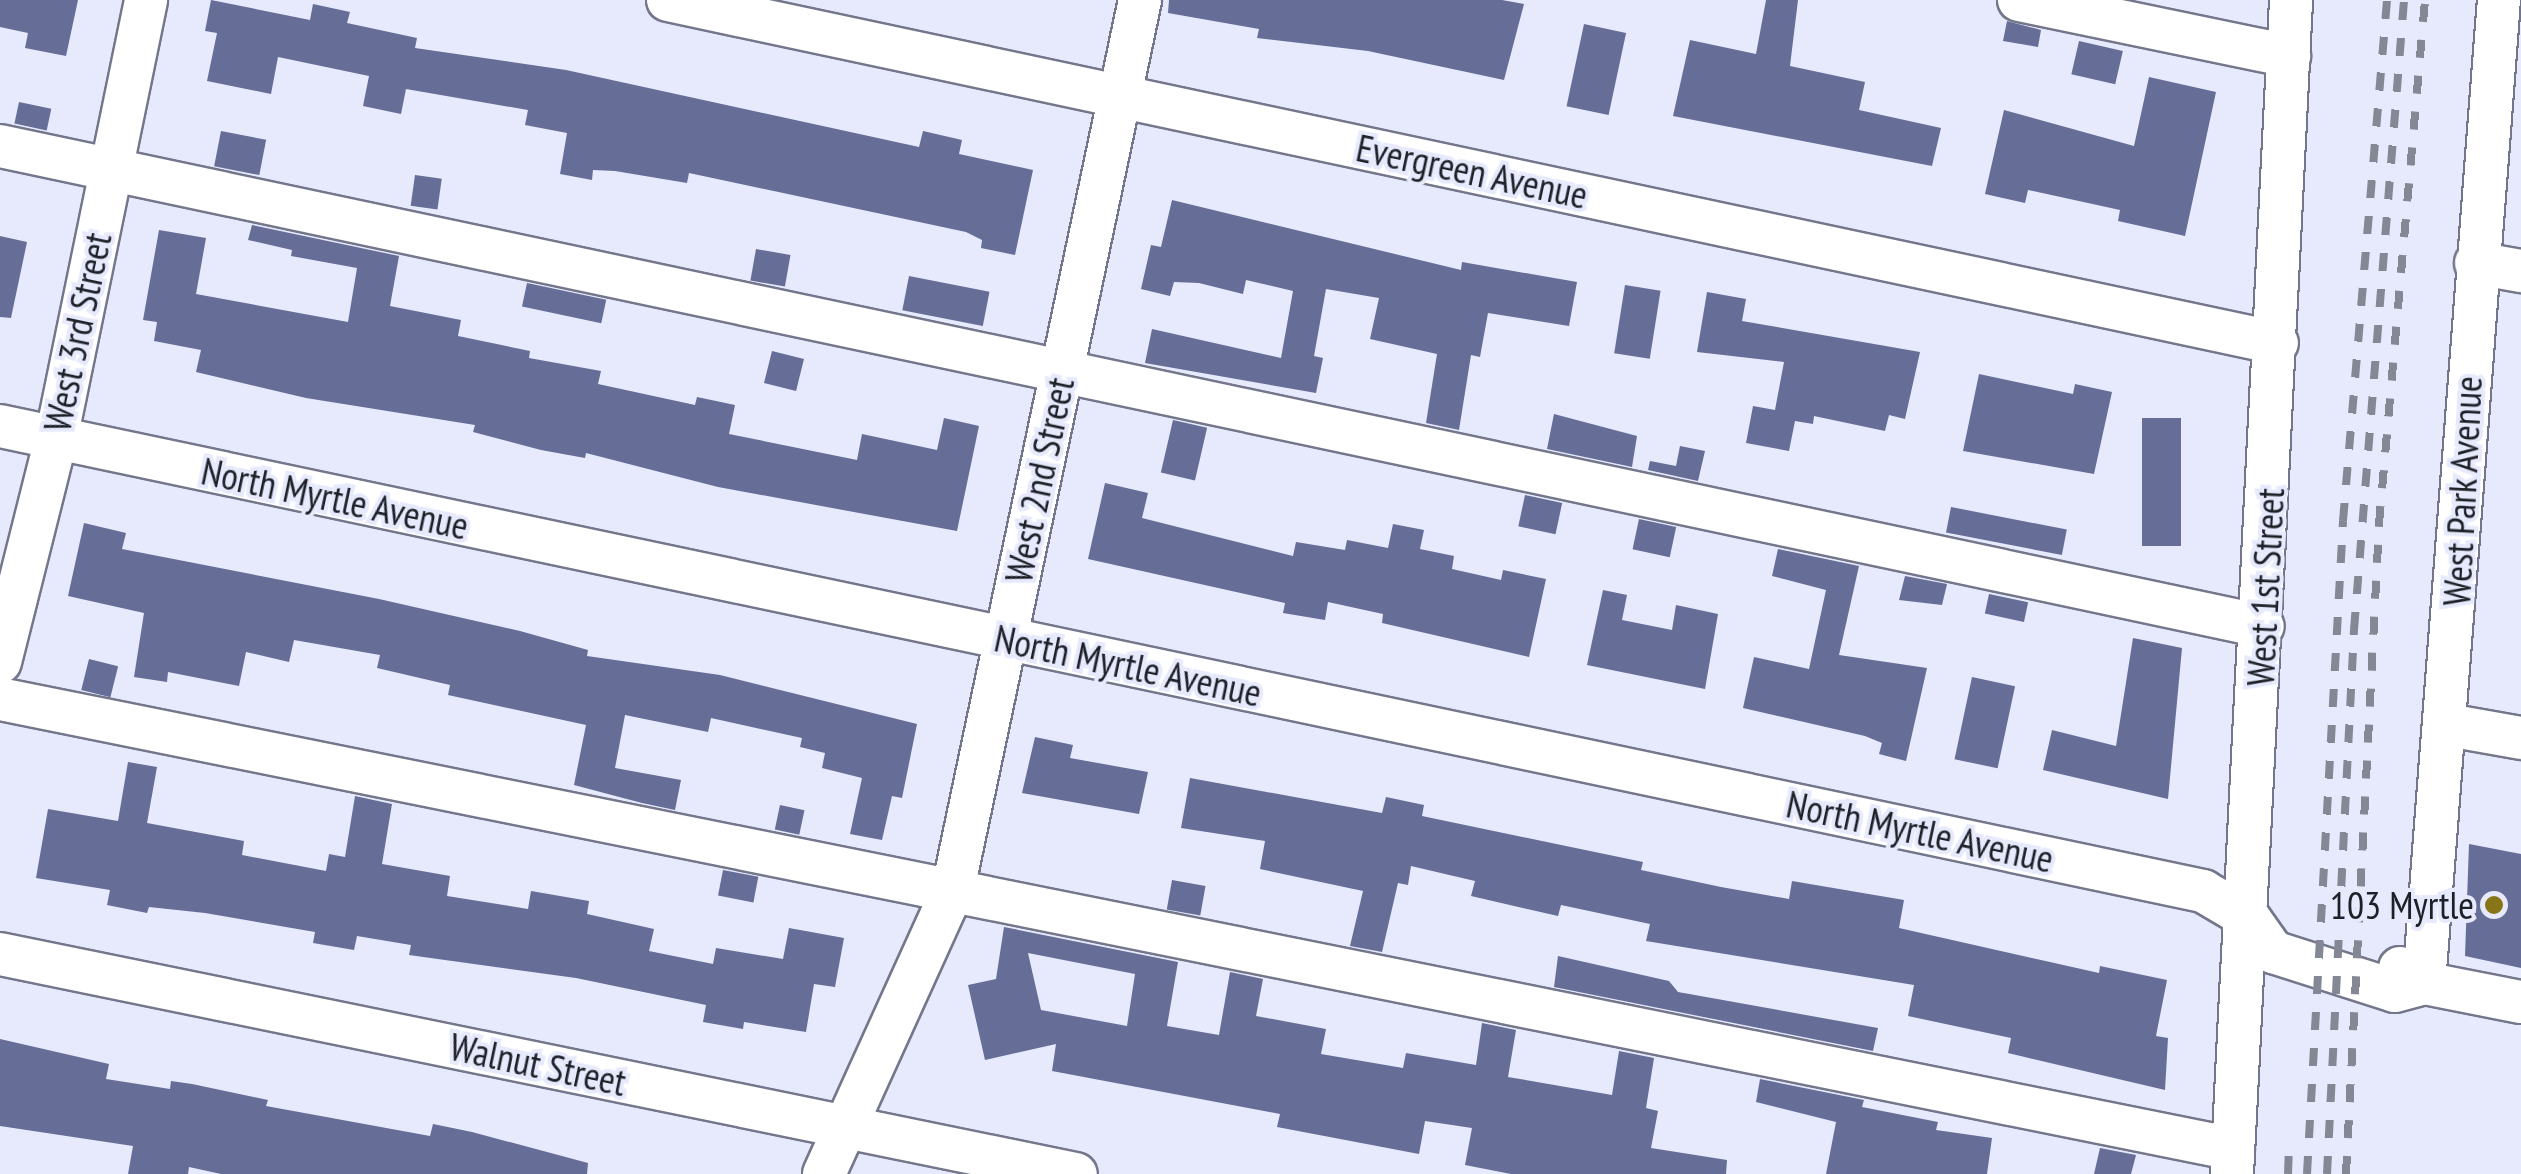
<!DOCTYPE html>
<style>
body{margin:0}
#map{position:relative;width:2521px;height:1174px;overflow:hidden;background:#e6eafc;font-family:"PT Sans Narrow",sans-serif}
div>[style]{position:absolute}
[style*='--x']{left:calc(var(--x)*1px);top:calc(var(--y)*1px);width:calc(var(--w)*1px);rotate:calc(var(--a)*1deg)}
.building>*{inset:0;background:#666d97;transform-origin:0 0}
.roads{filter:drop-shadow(2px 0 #74778b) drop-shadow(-2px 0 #74778b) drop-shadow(0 2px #74778b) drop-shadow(0 -2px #74778b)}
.minor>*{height:42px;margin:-21px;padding:0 21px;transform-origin:21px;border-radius:21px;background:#fff}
.rail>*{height:8px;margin-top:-4px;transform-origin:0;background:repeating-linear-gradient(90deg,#848794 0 18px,transparent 0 36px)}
.dots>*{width:28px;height:28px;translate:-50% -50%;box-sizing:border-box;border:5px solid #e6eafc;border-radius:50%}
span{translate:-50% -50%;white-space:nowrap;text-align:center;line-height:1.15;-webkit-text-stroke:8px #e6eafc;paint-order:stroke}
.street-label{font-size:38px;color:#1e2028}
.poi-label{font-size:38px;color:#1e2028}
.right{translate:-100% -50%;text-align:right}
</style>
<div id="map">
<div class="building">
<i style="clip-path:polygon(0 0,78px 0,66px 56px,25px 48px,28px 33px,0 27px)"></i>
<i style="clip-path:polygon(211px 0,310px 20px,313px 4px,350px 12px,347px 23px,417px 38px,415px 48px,566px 70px,919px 147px,923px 131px,962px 140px,959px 154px,1033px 170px,1015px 255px,981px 248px,982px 240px,966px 232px,689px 173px,687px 183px,615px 171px,593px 170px,592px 180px,560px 174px,567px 133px,525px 125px,528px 110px,406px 89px,401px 114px,363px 106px,369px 76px,278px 57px,271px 94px,207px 81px,217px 33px,205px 31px)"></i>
<i style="clip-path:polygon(1169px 0,1502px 0,1524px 4px,1504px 80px,1368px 51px,1257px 38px,1259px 29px,1168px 13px)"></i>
<i style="clip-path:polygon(1766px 0,1798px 0,1790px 66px,1865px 82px,1859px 110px,1941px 128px,1932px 166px,1673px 116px,1690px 40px,1756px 54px)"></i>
<i style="clip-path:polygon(2007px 21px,2041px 30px,2038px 47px,2003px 41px)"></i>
<i style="left:1584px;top:24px;width:43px;height:84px;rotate:12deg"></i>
<i style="left:2079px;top:41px;width:45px;height:34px;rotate:13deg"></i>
<i style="clip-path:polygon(2149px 77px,2216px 92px,2185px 236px,2118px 221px,2120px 210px,2028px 190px,2025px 203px,1985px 194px,2004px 110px,2134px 146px)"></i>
<i style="left:19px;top:102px;width:33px;height:22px;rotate:12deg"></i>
<i style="left:221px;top:131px;width:46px;height:36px;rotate:11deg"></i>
<i style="left:415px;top:175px;width:27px;height:31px;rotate:8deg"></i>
<i style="clip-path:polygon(1172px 200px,1461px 270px,1462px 262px,1577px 282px,1569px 326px,1488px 313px,1480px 357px,1471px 355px,1459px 430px,1426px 423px,1437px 354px,1370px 339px,1379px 298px,1326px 289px,1314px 356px,1323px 358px,1316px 393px,1145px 363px,1152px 329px,1281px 358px,1293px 291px,1246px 280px,1243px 294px,1199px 283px,1174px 282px,1170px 296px,1141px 289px,1151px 245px,1161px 247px)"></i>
<i style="clip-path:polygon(252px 225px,399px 256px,390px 306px,461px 320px,458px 336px,530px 351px,529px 358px,601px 371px,598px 384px,695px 405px,697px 397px,735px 405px,729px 434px,857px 460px,862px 434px,937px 450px,944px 418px,979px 426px,957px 531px,718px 487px,586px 453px,585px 458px,541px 450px,473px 432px,475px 425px,306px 398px,196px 372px,201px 350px,154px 341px,157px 322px,143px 320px,159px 230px,206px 238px,196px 294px,348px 322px,357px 268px,291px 256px,292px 250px,248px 240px)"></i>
<i style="clip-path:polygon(0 236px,27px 242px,11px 318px,0 317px)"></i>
<i style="left:756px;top:249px;width:35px;height:32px;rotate:10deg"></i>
<i style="left:909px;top:276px;width:82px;height:35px;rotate:11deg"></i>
<i style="left:527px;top:283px;width:81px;height:24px;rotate:12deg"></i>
<i style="left:1625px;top:285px;width:36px;height:69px;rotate:9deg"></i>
<i style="clip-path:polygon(1707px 292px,1746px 299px,1742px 321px,1920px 352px,1905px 419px,1889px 415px,1885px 431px,1814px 416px,1813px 424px,1795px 421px,1789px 451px,1746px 443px,1753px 406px,1775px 410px,1784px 362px,1697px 352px)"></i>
<i style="left:772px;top:351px;width:33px;height:33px;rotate:14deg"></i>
<i style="clip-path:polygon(1979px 374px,2073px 394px,2075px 384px,2112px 392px,2094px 474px,1963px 451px)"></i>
<i style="clip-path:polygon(1554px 414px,1637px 436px,1632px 467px,1547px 449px)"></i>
<i style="left:2142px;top:418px;width:39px;height:128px"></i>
<i style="left:1173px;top:420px;width:35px;height:54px;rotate:13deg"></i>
<i style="clip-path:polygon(1680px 446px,1705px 451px,1698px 481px,1648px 470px,1650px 461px,1676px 466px)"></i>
<i style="clip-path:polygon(1105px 483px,1148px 493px,1142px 518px,1293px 556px,1296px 542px,1345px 550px,1347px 540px,1388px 548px,1393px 524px,1424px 530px,1420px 549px,1454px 556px,1452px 569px,1501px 580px,1503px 570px,1546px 579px,1529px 657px,1382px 623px,1383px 614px,1328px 602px,1325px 620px,1283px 613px,1285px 603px,1088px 559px)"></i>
<i style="left:1525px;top:495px;width:38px;height:32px;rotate:12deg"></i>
<i style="left:1951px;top:507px;width:118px;height:26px;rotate:11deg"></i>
<i style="left:1639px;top:519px;width:38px;height:31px;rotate:12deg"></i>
<i style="clip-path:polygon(84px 523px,126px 533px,122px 549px,379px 599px,520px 631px,588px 650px,587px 656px,720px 675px,917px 724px,902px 798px,892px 796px,882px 840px,850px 834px,862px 778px,822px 768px,825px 753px,800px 747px,802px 738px,711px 718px,708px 732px,625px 715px,615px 768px,681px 780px,675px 810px,642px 803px,574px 785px,586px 725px,448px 695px,450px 685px,377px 668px,380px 655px,294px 640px,289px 662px,246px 652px,239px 686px,168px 672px,167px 682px,134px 677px,144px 613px,68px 596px)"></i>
<i style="clip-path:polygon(1778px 549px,1859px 566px,1839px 655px,1927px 668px,1906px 761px,1879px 754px,1882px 743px,1865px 736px,1743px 708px,1754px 657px,1809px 669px,1826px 590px,1772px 576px)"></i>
<i style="clip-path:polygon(1905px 576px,1947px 584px,1942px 605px,1899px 600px)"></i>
<i style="clip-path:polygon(1603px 590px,1627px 595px,1622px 620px,1672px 630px,1676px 605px,1718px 614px,1705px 689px,1587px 665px)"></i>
<i style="left:1989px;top:594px;width:40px;height:20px;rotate:12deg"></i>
<i style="clip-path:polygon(2133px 638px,2182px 648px,2168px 799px,2043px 770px,2052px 730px,2116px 746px)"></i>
<i style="left:89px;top:659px;width:30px;height:32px;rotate:14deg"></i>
<i style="left:1972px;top:677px;width:44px;height:84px;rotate:12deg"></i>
<i style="clip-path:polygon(1035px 737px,1073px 745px,1070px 758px,1148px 772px,1139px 814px,1022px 793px)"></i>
<i style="clip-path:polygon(128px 762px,157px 767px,147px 823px,244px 841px,242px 855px,326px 871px,329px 854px,345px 857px,355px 796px,392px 804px,382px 864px,450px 876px,447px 896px,528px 909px,531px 891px,589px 901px,587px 914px,654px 929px,649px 951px,713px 964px,716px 948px,783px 959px,789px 928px,844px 938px,835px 987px,814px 984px,806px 1032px,744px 1022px,743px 1029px,703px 1022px,706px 1005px,576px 978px,409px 955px,411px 945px,357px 936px,354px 950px,313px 943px,315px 932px,205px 913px,149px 907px,147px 913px,107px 905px,110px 890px,36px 878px,48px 809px,118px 821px)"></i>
<i style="clip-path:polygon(1190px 778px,1382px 813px,1386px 797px,1424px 805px,1422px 816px,1643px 862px,1641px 870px,1721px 887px,1789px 899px,1792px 881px,1904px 900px,1899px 928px,2099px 973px,2100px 966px,2167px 980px,2156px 1036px,2168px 1038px,2165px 1090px,2008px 1053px,2011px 1038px,1908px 1016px,1914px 985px,1646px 941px,1650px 924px,1561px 905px,1558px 916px,1471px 896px,1475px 881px,1411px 866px,1408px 885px,1398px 883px,1382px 952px,1350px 946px,1363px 891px,1260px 869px,1265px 841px,1181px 828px)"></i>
<i style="left:780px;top:805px;width:25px;height:25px;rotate:12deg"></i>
<i style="clip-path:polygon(2469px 844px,2521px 854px,2521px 968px,2465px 956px)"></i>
<i style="left:723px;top:870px;width:36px;height:26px;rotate:11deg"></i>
<i style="left:1172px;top:880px;width:34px;height:30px;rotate:10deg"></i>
<i style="clip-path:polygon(evenodd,1004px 927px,1178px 962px,1167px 1026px,1219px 1035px,1230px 972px,1263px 979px,1256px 1016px,1326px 1029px,1321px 1054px,1403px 1068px,1406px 1053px,1476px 1065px,1482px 1023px,1516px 1030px,1508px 1077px,1612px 1095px,1619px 1051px,1654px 1058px,1646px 1108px,1658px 1111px,1651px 1148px,1727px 1160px,1726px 1174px,1511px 1174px,1465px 1165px,1472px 1128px,1425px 1121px,1419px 1154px,1277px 1127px,1280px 1114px,1052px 1071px,1056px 1044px,985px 1060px,968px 985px,996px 979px,1004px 927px,1028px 953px,1135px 974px,1127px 1026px,1041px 1010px,1028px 953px)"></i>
<i style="clip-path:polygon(1558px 956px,1669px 981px,1678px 992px,1878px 1028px,1873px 1051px,1554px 987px)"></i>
<i style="clip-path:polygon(0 1039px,109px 1064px,106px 1079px,170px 1089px,171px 1081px,192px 1084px,268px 1100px,266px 1106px,430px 1136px,433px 1124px,472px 1132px,588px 1163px,587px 1174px,221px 1174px,189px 1167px,188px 1174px,128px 1174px,133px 1146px,0 1126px)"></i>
<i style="clip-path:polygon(1760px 1079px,1864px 1100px,1862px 1107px,1938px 1122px,1936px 1130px,1992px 1138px,1987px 1174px,1826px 1174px,1836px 1122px,1756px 1102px)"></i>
<i style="clip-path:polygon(2100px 1148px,2136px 1155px,2131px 1174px,2094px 1174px)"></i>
</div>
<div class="roads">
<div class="minor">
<i style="--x:668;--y:0;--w:1645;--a:12.03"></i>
<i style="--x:2019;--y:0;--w:276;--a:11.7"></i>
<i style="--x:0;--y:146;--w:2313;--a:11.98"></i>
<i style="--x:2476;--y:263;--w:46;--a:10.1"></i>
<i style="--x:0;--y:426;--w:2252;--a:11.92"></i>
<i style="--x:2203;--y:891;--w:53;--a:30.4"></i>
<i style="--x:2249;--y:918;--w:42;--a:54.8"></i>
<i style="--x:2273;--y:952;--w:128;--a:17.7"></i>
<i style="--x:2395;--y:991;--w:30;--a:-15"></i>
<i style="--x:0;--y:662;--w:230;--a:-75.9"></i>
<i style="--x:56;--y:439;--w:448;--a:-78.4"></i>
<i style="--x:0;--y:699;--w:2278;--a:11.39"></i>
<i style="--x:2448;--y:725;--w:74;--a:10.1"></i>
<i style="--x:0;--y:954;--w:1098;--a:11.56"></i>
<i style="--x:2400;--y:968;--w:28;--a:32"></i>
<i style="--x:2424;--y:983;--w:99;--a:11.1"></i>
<i style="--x:2424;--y:983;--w:986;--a:-85.64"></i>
<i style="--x:824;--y:1174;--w:313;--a:-65.6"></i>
<i style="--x:953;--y:889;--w:908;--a:-78.12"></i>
<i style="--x:2232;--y:1174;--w:1175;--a:-87.12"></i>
</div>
</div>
<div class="rail">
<i style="--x:2288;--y:1174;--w:24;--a:-88"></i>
<i style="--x:2307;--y:1174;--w:654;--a:-86.84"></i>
<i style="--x:2343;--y:521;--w:523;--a:-85.17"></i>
<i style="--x:2327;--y:1174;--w:545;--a:-87.16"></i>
<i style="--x:2354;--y:630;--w:632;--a:-85.46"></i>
<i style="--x:2346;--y:1174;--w:651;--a:-87.09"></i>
<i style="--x:2379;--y:524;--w:526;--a:-84.98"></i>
</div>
<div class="dots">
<i style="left:2494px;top:905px;background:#887518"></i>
</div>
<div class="street-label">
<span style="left:1472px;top:171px;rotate:12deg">Evergreen Avenue</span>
<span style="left:77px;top:332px;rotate:-78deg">West 3rd Street</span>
<span style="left:1039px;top:480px;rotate:-78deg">West 2nd Street</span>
<span style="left:2462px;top:491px;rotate:-87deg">West Park Avenue</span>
<span style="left:335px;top:498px;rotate:12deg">North Myrtle Avenue</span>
<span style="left:2265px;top:587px;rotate:-87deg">West 1st Street</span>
<span style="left:1128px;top:665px;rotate:12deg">North Myrtle Avenue</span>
<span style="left:1920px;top:831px;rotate:12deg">North Myrtle Avenue</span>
<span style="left:538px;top:1064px;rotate:12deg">Walnut Street</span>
</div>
<div class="poi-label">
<span class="right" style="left:2474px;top:905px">103 Myrtle</span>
</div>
</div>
